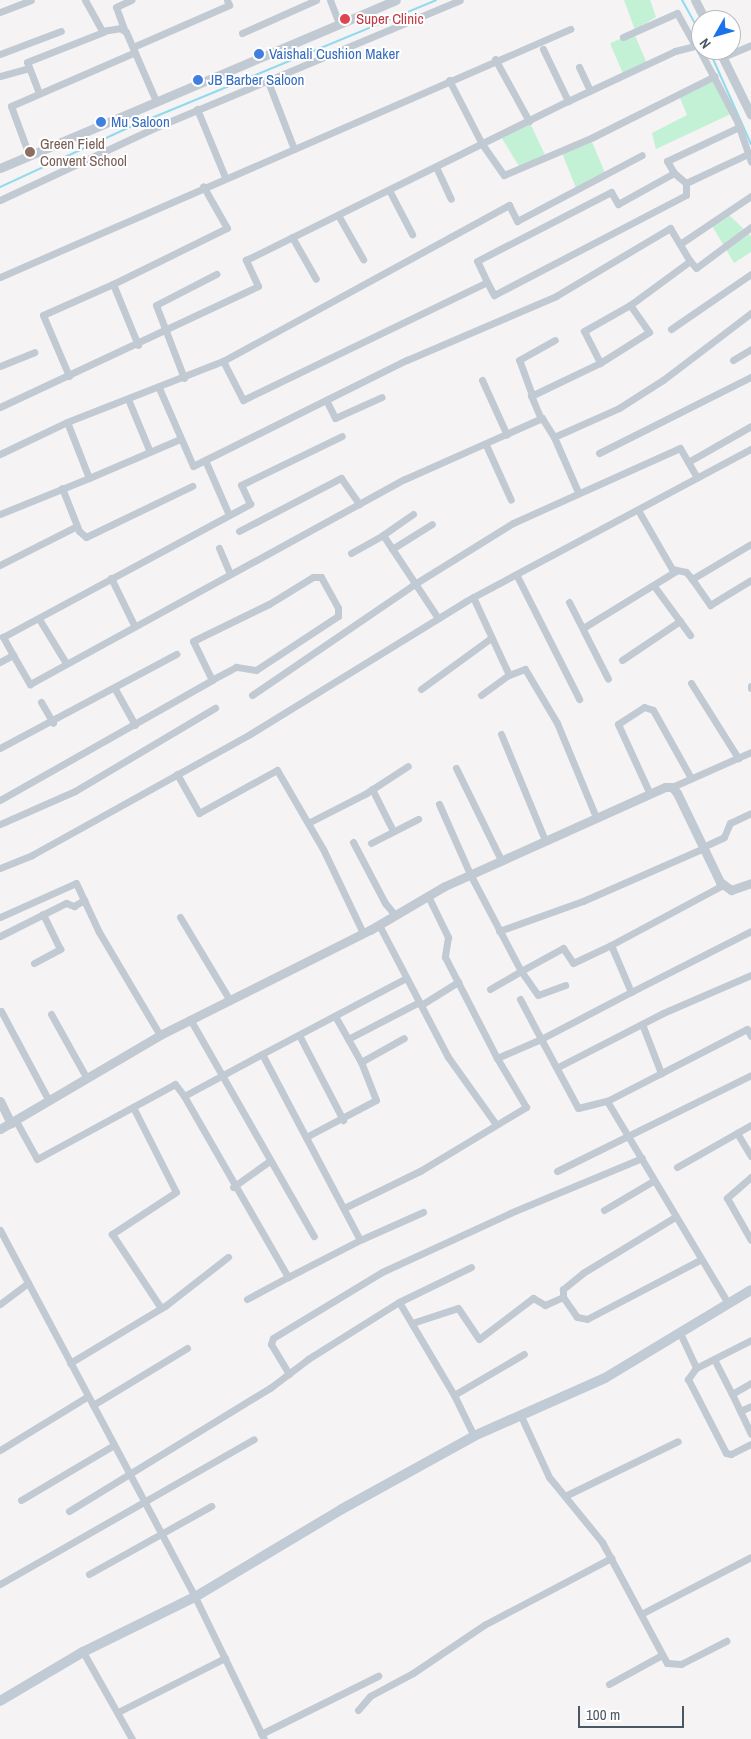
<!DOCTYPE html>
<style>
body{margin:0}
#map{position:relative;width:751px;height:1739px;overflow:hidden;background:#f5f3f3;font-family:"Archivo Narrow",sans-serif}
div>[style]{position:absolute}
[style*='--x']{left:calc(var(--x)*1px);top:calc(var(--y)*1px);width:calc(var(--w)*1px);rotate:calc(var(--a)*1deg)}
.green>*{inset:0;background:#c3f1d5;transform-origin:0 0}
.stream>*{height:2px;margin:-1px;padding:0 1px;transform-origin:1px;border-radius:1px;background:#90daee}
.minor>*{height:7px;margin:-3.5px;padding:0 3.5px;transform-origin:3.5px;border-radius:3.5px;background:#c1cad2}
.tertiary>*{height:9px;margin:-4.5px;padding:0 4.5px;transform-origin:4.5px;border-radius:4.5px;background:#c1cad2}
.secondary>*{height:10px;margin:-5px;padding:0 5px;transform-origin:5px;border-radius:5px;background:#c1cbd6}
.dots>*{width:14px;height:14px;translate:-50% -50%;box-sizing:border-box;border:2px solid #fff;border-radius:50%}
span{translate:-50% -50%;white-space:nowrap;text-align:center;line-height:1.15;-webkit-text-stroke:4px #fff;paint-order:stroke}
.health-label{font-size:15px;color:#be3a42}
.left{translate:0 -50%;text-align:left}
.shop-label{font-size:15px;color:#366cbe}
.education-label{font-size:15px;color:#785e54}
.north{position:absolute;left:691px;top:10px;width:50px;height:50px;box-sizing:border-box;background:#fff;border:1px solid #b7bbc0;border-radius:50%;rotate:232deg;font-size:14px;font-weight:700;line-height:20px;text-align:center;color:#4a5661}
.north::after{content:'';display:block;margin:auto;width:18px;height:22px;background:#1a73e8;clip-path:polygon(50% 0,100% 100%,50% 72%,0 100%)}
.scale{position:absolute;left:578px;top:1706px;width:106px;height:22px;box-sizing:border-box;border:2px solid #4a5661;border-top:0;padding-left:6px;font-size:15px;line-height:18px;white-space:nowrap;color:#4a5661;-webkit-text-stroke:4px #fff;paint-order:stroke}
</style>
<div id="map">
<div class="green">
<i style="clip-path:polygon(624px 0,650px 0,656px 17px,635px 30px)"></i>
<i style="left:634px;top:33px;width:33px;height:26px;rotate:67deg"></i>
<i style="clip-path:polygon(713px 79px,733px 113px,656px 149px,652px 133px,687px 115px,680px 98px)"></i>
<i style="clip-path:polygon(529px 121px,546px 157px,520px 168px,500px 135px)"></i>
<i style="clip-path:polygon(592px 142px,605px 173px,576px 188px,562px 153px,581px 143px)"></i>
<i style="clip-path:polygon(727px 213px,751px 236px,751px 252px,734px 263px,711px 224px)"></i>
</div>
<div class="stream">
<i style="--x:682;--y:0;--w:39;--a:61"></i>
<i style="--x:709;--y:50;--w:103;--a:65.9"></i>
<i style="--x:0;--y:187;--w:143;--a:-24.8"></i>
<i style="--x:130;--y:127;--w:331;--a:-22.5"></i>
</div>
<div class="minor">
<i style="--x:85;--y:0;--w:35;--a:61"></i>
<i style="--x:102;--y:31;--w:18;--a:-9"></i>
<i style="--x:120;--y:28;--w:7;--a:34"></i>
<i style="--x:126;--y:32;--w:75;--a:66.5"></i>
<i style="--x:330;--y:0;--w:26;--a:69"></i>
<i style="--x:0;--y:12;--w:33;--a:-21"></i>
<i style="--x:124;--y:29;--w:23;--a:-110"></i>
<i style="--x:116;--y:7;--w:17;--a:-25"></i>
<i style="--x:242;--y:33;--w:81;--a:-24"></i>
<i style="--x:623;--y:37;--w:59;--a:-24"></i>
<i style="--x:677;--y:13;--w:37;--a:61"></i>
<i style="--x:701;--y:43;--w:6;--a:108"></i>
<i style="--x:699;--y:49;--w:81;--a:62.2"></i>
<i style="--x:737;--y:121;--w:43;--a:71.1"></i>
<i style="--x:133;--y:47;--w:105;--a:-23.6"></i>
<i style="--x:229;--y:5;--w:5;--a:-112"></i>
<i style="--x:543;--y:49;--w:58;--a:64.3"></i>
<i style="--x:0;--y:54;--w:65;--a:-20.7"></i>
<i style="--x:723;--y:57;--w:30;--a:-23"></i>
<i style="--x:495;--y:59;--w:71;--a:61.3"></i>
<i style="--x:579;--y:67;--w:26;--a:65"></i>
<i style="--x:0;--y:76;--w:30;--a:-15"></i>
<i style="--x:267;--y:79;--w:75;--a:68.9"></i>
<i style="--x:449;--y:80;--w:72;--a:62.7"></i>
<i style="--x:482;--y:144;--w:38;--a:55"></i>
<i style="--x:504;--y:175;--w:97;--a:-23.1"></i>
<i style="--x:593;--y:137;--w:136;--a:-26.6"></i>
<i style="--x:39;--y:93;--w:33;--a:-111"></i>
<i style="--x:27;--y:62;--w:82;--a:-21.5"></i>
<i style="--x:197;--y:109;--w:74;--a:67.6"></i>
<i style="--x:29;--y:155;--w:52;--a:-110.2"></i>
<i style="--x:11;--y:106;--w:135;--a:-23.5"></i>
<i style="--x:436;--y:167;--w:35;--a:65"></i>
<i style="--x:674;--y:173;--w:14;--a:-120"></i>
<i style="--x:667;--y:161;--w:80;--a:-25.3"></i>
<i style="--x:389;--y:190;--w:50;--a:62.4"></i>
<i style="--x:0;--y:200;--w:175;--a:-25"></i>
<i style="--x:159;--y:126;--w:326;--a:-22.7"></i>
<i style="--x:338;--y:215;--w:51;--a:60.4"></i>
<i style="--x:292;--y:237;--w:48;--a:60.3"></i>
<i style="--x:680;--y:244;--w:86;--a:-34.1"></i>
<i style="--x:690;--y:261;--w:9;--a:49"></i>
<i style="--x:696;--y:268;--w:69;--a:-36.7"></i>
<i style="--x:0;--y:277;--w:622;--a:-23.51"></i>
<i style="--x:487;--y:282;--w:23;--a:-115"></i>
<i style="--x:477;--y:261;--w:151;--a:-27.2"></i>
<i style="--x:611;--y:192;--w:14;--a:60"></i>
<i style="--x:618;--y:204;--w:64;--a:-29"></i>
<i style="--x:674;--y:173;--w:16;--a:40"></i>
<i style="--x:671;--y:329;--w:97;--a:-34.5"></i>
<i style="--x:138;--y:345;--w:66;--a:-112.3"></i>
<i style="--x:113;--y:284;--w:127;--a:-26.2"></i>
<i style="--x:227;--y:228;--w:48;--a:-119.7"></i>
<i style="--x:733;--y:360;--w:21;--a:-31"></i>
<i style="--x:223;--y:361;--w:44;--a:62.9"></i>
<i style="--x:243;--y:400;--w:271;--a:-25.8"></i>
<i style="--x:487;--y:282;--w:15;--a:62"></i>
<i style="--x:494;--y:295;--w:216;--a:-27.5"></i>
<i style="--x:686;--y:195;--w:12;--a:-90"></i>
<i style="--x:686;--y:183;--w:68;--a:-25.1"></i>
<i style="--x:0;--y:366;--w:37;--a:-22"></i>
<i style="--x:69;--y:376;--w:66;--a:-113.1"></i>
<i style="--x:43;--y:315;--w:77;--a:-23.9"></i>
<i style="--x:184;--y:378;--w:78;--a:-111"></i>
<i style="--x:156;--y:305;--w:68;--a:-27.3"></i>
<i style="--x:482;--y:380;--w:60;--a:65.6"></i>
<i style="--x:159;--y:388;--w:85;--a:66.4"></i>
<i style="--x:193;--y:466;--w:239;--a:-26.4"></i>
<i style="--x:407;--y:360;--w:162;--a:-23.2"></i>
<i style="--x:556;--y:296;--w:133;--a:-30.8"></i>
<i style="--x:670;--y:228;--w:39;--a:59"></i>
<i style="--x:690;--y:261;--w:74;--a:143.7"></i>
<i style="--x:630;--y:305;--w:53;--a:150.5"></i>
<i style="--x:584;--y:331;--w:36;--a:63"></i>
<i style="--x:532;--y:395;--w:37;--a:-110"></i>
<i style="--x:519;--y:360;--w:41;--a:-29.1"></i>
<i style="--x:128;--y:399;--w:57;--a:67.5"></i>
<i style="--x:326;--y:400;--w:20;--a:63"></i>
<i style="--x:335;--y:418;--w:51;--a:-24.1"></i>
<i style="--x:0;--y:407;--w:285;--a:-25.1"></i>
<i style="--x:258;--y:286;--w:29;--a:-115"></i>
<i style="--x:246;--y:260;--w:359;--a:-26.3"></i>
<i style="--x:568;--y:101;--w:118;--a:-25"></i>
<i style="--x:675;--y:51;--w:25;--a:-14"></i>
<i style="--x:541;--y:419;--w:25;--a:-113"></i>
<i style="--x:531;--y:396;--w:76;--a:-25.6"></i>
<i style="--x:600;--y:363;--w:58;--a:-32.3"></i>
<i style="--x:649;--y:332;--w:33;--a:-125"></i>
<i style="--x:554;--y:437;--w:60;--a:66.4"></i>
<i style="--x:486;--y:445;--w:60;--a:65.6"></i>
<i style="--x:599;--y:453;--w:170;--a:-26.6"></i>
<i style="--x:0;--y:454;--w:74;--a:-25.5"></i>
<i style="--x:67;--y:422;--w:168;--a:-21.4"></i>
<i style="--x:223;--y:361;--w:326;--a:-28.6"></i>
<i style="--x:509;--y:205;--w:18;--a:63"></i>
<i style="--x:517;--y:221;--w:141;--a:-27.8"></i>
<i style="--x:205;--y:460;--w:60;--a:66.4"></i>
<i style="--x:688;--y:462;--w:73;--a:-29.7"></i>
<i style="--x:89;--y:478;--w:99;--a:-23.2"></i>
<i style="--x:62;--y:488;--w:46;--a:68.4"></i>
<i style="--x:79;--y:531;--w:9;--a:41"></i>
<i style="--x:86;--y:537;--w:118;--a:-25.7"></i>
<i style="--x:638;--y:510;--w:68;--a:60"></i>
<i style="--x:672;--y:569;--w:14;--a:12"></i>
<i style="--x:686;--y:572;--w:9;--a:49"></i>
<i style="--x:0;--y:514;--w:96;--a:-22"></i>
<i style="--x:89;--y:478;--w:60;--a:-111.4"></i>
<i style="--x:413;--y:514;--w:37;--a:145"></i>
<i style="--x:383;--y:535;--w:100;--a:56.5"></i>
<i style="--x:239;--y:531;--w:115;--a:-27.5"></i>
<i style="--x:341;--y:478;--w:32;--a:55"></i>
<i style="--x:751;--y:544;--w:69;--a:149.3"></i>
<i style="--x:692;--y:579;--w:32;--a:55"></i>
<i style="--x:710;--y:605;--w:48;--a:-31.4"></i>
<i style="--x:219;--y:548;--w:26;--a:67"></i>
<i style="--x:392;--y:549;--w:47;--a:-32"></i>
<i style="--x:351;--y:553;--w:37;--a:-29"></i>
<i style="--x:0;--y:565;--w:86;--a:-26.9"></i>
<i style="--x:517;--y:576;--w:138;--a:63.2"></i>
<i style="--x:111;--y:578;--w:52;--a:63.9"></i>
<i style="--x:654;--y:586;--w:61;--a:53.7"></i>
<i style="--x:473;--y:597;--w:86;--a:65.2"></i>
<i style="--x:569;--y:602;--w:86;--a:63.1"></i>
<i style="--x:39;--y:619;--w:52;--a:58.5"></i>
<i style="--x:583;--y:628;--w:109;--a:-31.5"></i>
<i style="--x:13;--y:655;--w:34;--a:60"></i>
<i style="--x:30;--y:684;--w:427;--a:-28.7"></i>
<i style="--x:405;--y:479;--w:150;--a:-24"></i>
<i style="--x:542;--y:418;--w:22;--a:58"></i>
<i style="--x:554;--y:437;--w:71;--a:-24"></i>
<i style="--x:619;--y:408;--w:52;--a:-32.5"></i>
<i style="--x:663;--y:380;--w:111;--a:-37.3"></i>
<i style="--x:622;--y:660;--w:70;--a:-33.9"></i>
<i style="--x:0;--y:662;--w:15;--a:-28"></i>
<i style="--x:13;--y:655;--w:21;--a:-119"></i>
<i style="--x:3;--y:637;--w:281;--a:-28.3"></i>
<i style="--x:250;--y:504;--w:21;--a:-115"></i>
<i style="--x:241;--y:485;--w:112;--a:-25.9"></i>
<i style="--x:691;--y:683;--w:89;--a:57.9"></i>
<i style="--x:751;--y:686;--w:2;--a:90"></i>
<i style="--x:115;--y:689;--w:41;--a:60.9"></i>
<i style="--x:421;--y:689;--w:87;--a:-36.1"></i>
<i style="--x:252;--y:695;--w:195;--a:-34.3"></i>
<i style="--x:413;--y:585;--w:118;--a:-31.8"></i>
<i style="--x:513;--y:523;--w:183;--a:-24.2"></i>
<i style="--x:680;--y:448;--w:34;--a:60"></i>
<i style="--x:481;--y:695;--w:34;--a:-36"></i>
<i style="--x:509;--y:675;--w:17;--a:-21"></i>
<i style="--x:525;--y:669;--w:63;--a:59.3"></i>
<i style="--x:557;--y:723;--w:102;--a:67.5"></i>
<i style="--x:41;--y:702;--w:24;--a:60"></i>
<i style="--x:501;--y:734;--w:115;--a:67.5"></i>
<i style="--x:0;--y:748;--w:200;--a:-28.1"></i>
<i style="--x:456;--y:768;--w:102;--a:63.9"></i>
<i style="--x:177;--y:774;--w:45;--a:60.6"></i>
<i style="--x:199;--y:813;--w:89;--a:-28.9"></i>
<i style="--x:277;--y:770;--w:91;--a:59.8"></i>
<i style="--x:323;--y:849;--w:93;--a:64.5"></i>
<i style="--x:672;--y:787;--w:86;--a:-23.9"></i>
<i style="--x:372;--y:789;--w:47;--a:63.4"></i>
<i style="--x:650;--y:794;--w:77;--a:-114.6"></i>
<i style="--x:618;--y:724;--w:31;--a:-33"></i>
<i style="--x:644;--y:707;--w:9;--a:18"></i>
<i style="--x:653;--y:710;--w:78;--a:60.8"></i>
<i style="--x:0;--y:800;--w:244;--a:-29.5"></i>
<i style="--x:212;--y:680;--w:43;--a:-116"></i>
<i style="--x:193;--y:641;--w:85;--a:-26"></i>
<i style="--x:269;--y:604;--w:52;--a:-31.5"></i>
<i style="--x:313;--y:577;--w:8;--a:0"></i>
<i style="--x:321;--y:577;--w:35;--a:61"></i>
<i style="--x:338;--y:608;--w:8;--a:90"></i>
<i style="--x:338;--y:616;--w:98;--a:146.6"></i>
<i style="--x:256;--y:670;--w:20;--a:-171"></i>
<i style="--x:236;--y:667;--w:27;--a:152"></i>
<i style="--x:439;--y:804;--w:77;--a:66.1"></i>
<i style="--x:470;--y:874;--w:110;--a:62.3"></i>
<i style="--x:521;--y:971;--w:48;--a:-28.7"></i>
<i style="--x:563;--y:948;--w:18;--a:56"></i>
<i style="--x:573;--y:963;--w:42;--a:-25.3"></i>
<i style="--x:308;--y:823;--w:64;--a:-27"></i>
<i style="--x:365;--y:794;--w:51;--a:-33.1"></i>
<i style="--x:0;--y:824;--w:82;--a:-23.7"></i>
<i style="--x:75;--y:791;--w:163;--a:-30.7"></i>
<i style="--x:353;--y:842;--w:69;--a:62.3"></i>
<i style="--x:385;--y:903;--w:16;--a:50"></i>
<i style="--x:371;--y:843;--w:53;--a:-27.1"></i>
<i style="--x:703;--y:847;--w:23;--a:-25"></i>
<i style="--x:724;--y:837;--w:15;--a:-67"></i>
<i style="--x:730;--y:823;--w:23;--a:-25"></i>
<i style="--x:0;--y:868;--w:35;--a:-22"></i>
<i style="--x:32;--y:855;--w:249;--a:-29"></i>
<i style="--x:250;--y:734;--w:254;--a:-31.6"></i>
<i style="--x:466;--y:601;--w:323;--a:-28.1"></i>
<i style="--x:428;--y:896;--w:46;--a:64"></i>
<i style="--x:448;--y:937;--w:20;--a:99"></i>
<i style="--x:445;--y:957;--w:114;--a:62.8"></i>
<i style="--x:497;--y:1058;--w:48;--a:-23.4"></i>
<i style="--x:541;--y:1039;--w:78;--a:61.8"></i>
<i style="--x:578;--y:1108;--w:30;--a:-14"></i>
<i style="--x:607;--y:1101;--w:235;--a:59.1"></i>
<i style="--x:0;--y:917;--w:83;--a:-24.1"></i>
<i style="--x:76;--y:883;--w:54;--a:64.9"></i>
<i style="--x:99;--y:932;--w:120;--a:59.4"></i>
<i style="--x:180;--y:917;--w:96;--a:59.1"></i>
<i style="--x:379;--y:925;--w:149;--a:62.4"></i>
<i style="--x:448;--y:1057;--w:81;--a:54.5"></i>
<i style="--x:499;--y:931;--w:89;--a:-19.7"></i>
<i style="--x:583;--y:901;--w:132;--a:-23.7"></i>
<i style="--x:0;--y:936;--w:74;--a:-26.6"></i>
<i style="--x:66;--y:903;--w:9;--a:21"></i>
<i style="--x:74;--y:906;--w:12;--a:-31"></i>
<i style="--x:34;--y:963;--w:30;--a:-28"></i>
<i style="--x:60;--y:949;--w:39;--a:-116"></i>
<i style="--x:490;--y:989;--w:36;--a:-30"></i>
<i style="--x:521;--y:971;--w:29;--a:55"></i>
<i style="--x:538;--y:995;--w:29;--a:-20"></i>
<i style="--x:631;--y:992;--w:135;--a:-26.9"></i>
<i style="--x:520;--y:999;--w:45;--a:62.3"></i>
<i style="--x:541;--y:1039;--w:102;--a:-27.6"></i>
<i style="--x:631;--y:992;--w:51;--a:-113.1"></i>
<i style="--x:611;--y:945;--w:127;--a:-28.2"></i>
<i style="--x:421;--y:1005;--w:44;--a:-31.9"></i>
<i style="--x:1;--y:1011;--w:102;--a:61.9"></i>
<i style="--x:51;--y:1014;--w:72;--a:60.9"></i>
<i style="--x:190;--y:1019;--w:250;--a:60.3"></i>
<i style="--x:642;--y:1024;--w:53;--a:68.8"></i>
<i style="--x:299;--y:1035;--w:96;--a:62.6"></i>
<i style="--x:348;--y:1039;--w:80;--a:-27.5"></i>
<i style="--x:262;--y:1054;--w:210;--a:62.2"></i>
<i style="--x:360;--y:1240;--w:81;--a:152.8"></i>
<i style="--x:288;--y:1277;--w:209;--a:-119.9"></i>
<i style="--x:184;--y:1096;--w:89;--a:-28.3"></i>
<i style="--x:262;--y:1054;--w:163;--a:-27.8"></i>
<i style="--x:361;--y:1062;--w:49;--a:-29.2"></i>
<i style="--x:558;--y:1067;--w:118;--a:-27.2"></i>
<i style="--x:663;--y:1013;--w:96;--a:-23.4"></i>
<i style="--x:607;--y:1101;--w:157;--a:-27.2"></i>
<i style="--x:747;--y:1029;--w:8;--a:60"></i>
<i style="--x:133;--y:1107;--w:95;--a:63.2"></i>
<i style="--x:176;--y:1192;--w:77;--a:146.7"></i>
<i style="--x:112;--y:1234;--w:89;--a:56.5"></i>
<i style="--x:16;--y:1121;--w:43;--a:61.1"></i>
<i style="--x:37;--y:1159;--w:157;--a:-28.5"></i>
<i style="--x:175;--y:1084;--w:15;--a:53"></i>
<i style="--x:737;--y:1133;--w:27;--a:59"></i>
<i style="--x:306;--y:1137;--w:79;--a:-27.9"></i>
<i style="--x:376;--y:1100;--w:41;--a:-111.5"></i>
<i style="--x:361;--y:1062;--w:53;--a:-119.5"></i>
<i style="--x:677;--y:1167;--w:85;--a:-29.6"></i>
<i style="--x:557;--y:1171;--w:216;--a:-26.3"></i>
<i style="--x:751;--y:1177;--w:32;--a:139"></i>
<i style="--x:727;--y:1198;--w:48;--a:60.3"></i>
<i style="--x:233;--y:1187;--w:43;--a:-35.5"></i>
<i style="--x:344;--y:1208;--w:85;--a:-26"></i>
<i style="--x:420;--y:1171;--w:124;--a:-31.1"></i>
<i style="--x:526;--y:1107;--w:57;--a:-120.6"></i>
<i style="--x:604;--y:1210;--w:57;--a:-30.6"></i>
<i style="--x:675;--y:1217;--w:108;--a:148.7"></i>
<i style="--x:583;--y:1273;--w:26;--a:141"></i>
<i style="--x:563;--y:1289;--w:8;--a:90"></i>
<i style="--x:563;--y:1297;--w:24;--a:55"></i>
<i style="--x:577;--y:1317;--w:10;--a:11"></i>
<i style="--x:587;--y:1319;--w:127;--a:-27.6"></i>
<i style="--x:0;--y:1230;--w:416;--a:62"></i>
<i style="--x:195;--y:1597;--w:158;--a:64.1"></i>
<i style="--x:360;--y:1240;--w:69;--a:-24"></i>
<i style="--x:247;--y:1299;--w:47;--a:-28.2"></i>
<i style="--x:399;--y:1302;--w:80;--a:-25.9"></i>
<i style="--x:0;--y:1304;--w:35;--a:-37"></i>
<i style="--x:412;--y:1323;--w:48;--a:-18.1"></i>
<i style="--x:458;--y:1308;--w:37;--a:56"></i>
<i style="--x:479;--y:1339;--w:68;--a:-37.2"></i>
<i style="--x:533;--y:1298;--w:14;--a:30"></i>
<i style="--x:545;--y:1305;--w:20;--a:-24"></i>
<i style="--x:680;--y:1333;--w:38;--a:65"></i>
<i style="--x:751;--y:1340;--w:62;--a:153"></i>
<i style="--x:696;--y:1368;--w:14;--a:126"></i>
<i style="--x:688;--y:1379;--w:83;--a:62.8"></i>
<i style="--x:726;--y:1453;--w:5;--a:11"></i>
<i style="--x:731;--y:1454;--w:22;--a:-27"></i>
<i style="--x:714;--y:1359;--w:39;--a:63"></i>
<i style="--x:70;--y:1363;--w:111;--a:-31"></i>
<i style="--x:165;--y:1306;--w:80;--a:-37.9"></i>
<i style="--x:289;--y:1374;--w:35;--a:-121"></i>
<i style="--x:271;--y:1344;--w:6;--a:-72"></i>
<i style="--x:273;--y:1338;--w:127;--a:-31.2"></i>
<i style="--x:382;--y:1272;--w:141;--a:-24.7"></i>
<i style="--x:510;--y:1213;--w:143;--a:-22.6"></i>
<i style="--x:751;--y:1383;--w:22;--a:150"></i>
<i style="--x:732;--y:1394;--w:44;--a:64.6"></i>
<i style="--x:454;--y:1395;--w:81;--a:-30.4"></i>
<i style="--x:93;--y:1405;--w:110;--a:-31.2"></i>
<i style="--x:740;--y:1411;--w:12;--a:-24"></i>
<i style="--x:520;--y:1414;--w:69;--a:65.3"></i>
<i style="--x:549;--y:1477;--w:84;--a:50.8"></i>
<i style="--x:602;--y:1542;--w:137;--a:61.8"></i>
<i style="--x:667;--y:1663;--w:14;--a:4"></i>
<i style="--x:681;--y:1664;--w:51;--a:-27.1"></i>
<i style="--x:0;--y:1450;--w:103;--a:-31.5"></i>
<i style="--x:567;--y:1495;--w:123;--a:-25.9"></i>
<i style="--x:21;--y:1500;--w:108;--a:-30.6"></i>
<i style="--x:69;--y:1511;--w:236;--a:-31.5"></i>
<i style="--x:270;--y:1388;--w:48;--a:-37.3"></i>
<i style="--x:308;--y:1359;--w:107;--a:-32.1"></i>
<i style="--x:399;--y:1302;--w:108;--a:59.4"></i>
<i style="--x:454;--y:1395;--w:46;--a:64"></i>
<i style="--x:89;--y:1574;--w:140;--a:-29.1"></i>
<i style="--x:0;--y:1584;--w:292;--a:-29.7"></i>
<i style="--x:641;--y:1614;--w:124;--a:-27.4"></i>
<i style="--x:83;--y:1652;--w:100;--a:60.6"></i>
<i style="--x:609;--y:1684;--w:60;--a:-28.7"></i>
<i style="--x:358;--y:1710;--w:18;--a:-49"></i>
<i style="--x:370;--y:1696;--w:49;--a:-28.1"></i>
<i style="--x:413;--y:1673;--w:86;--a:-34.1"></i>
<i style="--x:484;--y:1625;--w:144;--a:-27.8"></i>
<i style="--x:118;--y:1712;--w:120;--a:-26.8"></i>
<i style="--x:261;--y:1734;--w:131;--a:-26.4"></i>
</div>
<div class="tertiary">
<i style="--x:695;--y:0;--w:22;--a:63"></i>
<i style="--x:719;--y:50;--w:72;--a:63.8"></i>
<i style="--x:0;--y:168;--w:430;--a:-23"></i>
<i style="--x:0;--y:1101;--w:25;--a:64"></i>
<i style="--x:0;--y:1129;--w:186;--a:-30.4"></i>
<i style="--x:160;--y:1035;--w:235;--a:-26.6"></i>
<i style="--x:370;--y:930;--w:87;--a:-30.4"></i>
<i style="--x:445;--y:886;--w:241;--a:-24.2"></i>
<i style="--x:665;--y:787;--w:7;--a:0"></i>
<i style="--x:672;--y:787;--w:8;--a:50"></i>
<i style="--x:677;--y:793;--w:99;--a:64.2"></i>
<i style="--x:720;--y:882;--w:14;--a:36"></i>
<i style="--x:731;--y:890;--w:21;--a:-19"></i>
</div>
<div class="secondary">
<i style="--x:0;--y:1701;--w:96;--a:-30.6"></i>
<i style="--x:83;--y:1652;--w:125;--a:-26.2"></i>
<i style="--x:195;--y:1597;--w:171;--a:-30.9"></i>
<i style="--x:342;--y:1509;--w:151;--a:-28.9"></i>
<i style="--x:474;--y:1436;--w:143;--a:-23.9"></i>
<i style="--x:605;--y:1378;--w:170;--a:-31.1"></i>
</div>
<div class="dots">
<i style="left:345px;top:19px;background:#e0444e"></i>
<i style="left:259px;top:54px;background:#3f7fe0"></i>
<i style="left:198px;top:80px;background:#3f7fe0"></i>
<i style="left:101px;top:122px;background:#3f7fe0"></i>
<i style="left:30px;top:152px;background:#8d6e63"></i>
</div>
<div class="health-label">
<span class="left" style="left:356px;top:19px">Super Clinic</span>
</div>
<div class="shop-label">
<span class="left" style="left:269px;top:54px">Vaishali Cushion Maker</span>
<span class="left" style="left:208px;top:80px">JB Barber Saloon</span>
<span class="left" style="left:111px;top:122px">Mu Saloon</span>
</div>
<div class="education-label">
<span class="left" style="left:40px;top:152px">Green Field<br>Convent School</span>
</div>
<div class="north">N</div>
<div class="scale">100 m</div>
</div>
